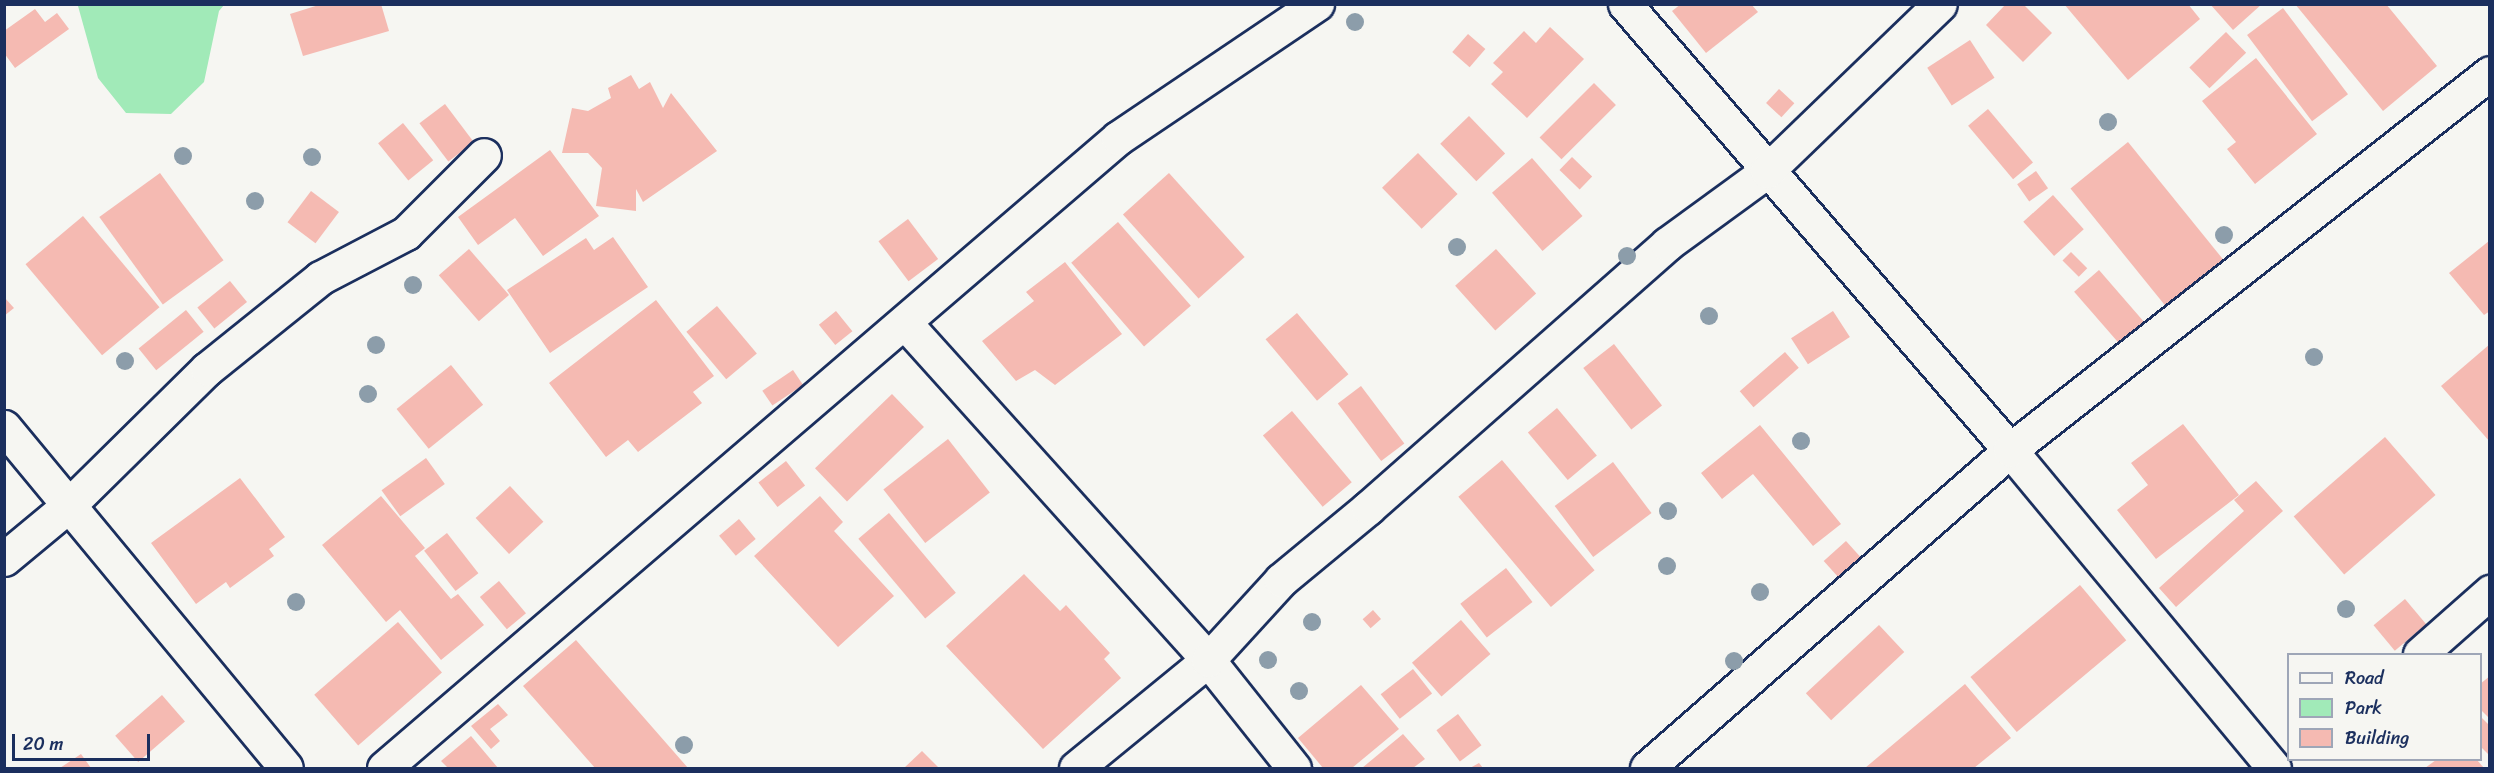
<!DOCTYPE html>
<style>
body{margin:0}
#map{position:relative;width:2494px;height:773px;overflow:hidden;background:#f6f6f2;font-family:Sriracha,sans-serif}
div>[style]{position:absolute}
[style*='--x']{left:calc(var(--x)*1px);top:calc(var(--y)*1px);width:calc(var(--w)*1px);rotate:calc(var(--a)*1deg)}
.green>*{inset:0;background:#a1eab8}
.building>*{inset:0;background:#f5bab2;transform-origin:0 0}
.roads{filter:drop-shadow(2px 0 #1b2f5e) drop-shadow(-2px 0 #1b2f5e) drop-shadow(0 2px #1b2f5e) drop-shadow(0 -2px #1b2f5e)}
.minor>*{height:33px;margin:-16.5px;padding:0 16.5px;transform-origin:16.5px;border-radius:16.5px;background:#f6f6f2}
.trees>*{width:18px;height:18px;margin:-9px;border-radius:50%;background:#8c9daa}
span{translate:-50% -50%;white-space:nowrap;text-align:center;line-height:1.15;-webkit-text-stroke:4.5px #f6f6f2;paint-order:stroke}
.frame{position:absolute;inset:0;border:6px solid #1b2f5e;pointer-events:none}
.legend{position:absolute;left:2287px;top:653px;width:195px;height:108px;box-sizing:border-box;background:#f6f6f2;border:2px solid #9ea6b7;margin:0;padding:8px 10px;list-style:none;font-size:18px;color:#1b2f5e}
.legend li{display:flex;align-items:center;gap:12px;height:30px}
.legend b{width:30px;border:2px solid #9ea6b7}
.scale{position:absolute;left:12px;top:734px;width:138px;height:27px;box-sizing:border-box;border:3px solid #1b2f5e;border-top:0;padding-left:8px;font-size:18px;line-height:21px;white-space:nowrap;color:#1b2f5e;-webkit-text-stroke:4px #f6f6f2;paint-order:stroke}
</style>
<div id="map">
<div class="green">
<i style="clip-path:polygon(73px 5px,224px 5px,219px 11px,204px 82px,171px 114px,126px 113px,98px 78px,78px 6px)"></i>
</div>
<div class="building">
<i style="clip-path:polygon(322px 4px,381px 4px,389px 31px,303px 56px,290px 14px)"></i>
<i style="clip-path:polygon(1681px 4px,1751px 4px,1758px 12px,1706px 53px,1672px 11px)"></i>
<i style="clip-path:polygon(2006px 4px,2023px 4px,2052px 33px,2023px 62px,1986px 25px)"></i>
<i style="clip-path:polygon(2064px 4px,2188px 4px,2200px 19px,2128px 80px)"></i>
<i style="clip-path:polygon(2210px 4px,2262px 4px,2233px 30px)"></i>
<i style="clip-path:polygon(2295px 4px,2386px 4px,2437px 66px,2383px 111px)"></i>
<i style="left:2283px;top:8px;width:108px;height:45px;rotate:53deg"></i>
<i style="clip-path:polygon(35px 9px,45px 22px,57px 13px,69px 29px,15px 68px,4px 53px,4px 31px)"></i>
<i style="clip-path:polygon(1550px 27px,1584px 59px,1527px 118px,1491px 84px,1503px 72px,1493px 63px,1524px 31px,1536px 43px)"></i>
<i style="left:2226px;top:32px;width:29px;height:51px;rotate:46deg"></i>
<i style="left:1468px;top:34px;width:23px;height:24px;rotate:41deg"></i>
<i style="left:1970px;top:40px;width:45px;height:51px;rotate:57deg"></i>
<i style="clip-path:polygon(2256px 58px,2317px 134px,2255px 184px,2227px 149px,2236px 142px,2202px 101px)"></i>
<i style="clip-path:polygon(631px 75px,639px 89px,650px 82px,663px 108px,671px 93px,717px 151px,643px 202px,636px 189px,636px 211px,596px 206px,602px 168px,588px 153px,562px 153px,572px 108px,588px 111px,611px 98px,608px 88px)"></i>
<i style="left:1594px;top:83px;width:31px;height:77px;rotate:45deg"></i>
<i style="left:1779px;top:89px;width:21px;height:19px;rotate:43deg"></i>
<i style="left:445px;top:104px;width:48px;height:32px;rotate:53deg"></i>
<i style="left:1988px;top:109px;width:70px;height:26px;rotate:50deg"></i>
<i style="left:1469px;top:116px;width:52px;height:40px;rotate:46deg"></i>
<i style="left:403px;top:123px;width:48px;height:32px;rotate:51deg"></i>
<i style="left:2128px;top:142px;width:160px;height:74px;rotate:51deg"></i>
<i style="clip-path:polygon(550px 150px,599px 216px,543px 256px,515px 218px,478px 245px,458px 217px)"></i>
<i style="left:1418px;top:153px;width:57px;height:50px;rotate:46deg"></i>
<i style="left:1572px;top:157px;width:28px;height:18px;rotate:44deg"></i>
<i style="left:1532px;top:158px;width:77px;height:53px;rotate:49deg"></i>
<i style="left:2036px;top:171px;width:21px;height:23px;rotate:55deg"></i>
<i style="left:160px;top:173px;width:108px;height:75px;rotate:54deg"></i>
<i style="left:1169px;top:173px;width:113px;height:62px;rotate:48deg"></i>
<i style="left:311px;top:191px;width:35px;height:39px;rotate:37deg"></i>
<i style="left:2053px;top:195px;width:46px;height:40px;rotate:48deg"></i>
<i style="left:83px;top:216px;width:119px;height:75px;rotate:50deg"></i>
<i style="left:908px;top:219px;width:50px;height:37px;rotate:53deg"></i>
<i style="left:1118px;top:222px;width:111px;height:62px;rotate:49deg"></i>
<i style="clip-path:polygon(613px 237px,648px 287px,550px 353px,507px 290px,586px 238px,594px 250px)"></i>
<i style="clip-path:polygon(2489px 241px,2490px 311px,2484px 315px,2449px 273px)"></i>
<i style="left:469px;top:249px;width:61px;height:40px;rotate:49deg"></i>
<i style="left:1496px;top:249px;width:60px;height:55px;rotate:48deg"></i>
<i style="left:2071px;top:252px;width:23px;height:12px;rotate:45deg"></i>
<i style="clip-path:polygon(1065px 262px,1122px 334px,1055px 385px,1035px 370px,1016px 381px,982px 341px,1034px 301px,1026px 292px)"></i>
<i style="left:2099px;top:270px;width:81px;height:33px;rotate:49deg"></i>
<i style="left:230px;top:281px;width:27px;height:42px;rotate:51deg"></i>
<i style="clip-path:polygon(4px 297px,14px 308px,4px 316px)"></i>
<i style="clip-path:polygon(656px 300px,714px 376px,693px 392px,702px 403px,638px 452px,628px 440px,606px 457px,549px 383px)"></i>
<i style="left:717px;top:306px;width:62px;height:40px;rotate:50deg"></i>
<i style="left:186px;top:310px;width:28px;height:61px;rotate:51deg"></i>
<i style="left:836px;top:311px;width:26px;height:22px;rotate:51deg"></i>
<i style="left:1833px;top:311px;width:31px;height:50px;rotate:57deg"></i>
<i style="left:1297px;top:313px;width:80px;height:41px;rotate:50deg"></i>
<i style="left:1614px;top:344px;width:78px;height:39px;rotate:52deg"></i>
<i style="clip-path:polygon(2490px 344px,2490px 442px,2441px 386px)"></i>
<i style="left:1785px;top:352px;width:21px;height:60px;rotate:49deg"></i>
<i style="left:451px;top:365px;width:51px;height:70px;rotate:51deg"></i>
<i style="left:793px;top:370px;width:18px;height:37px;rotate:56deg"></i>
<i style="left:1361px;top:386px;width:72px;height:29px;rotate:53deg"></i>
<i style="left:892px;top:394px;width:46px;height:107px;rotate:46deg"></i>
<i style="left:1557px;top:408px;width:62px;height:38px;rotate:50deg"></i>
<i style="left:1292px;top:411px;width:93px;height:38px;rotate:50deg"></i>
<i style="clip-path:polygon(2183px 424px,2239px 495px,2156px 559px,2117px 510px,2148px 485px,2131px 463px)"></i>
<i style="clip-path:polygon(1760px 425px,1841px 524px,1813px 546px,1753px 474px,1722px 499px,1701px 473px)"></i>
<i style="left:2385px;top:437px;width:77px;height:121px;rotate:49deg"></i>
<i style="left:948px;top:439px;width:68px;height:82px;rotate:52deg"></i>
<i style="left:426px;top:458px;width:32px;height:55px;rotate:54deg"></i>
<i style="left:1502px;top:460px;width:144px;height:57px;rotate:50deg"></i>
<i style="left:786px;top:461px;width:31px;height:35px;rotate:52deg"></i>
<i style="left:1613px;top:462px;width:64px;height:73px;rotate:53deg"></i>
<i style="clip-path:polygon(240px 478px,285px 537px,269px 549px,274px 556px,230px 588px,226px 582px,196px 604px,151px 543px)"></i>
<i style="clip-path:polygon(2256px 481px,2283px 511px,2176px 607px,2159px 588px,2244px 511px,2234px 500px)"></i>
<i style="left:510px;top:486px;width:49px;height:47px;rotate:47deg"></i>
<i style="clip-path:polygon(381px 496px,425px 548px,415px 556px,451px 599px,458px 594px,484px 625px,441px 660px,400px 610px,386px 622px,322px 545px)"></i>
<i style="clip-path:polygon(820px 496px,843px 522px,834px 531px,894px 596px,838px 647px,754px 556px)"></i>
<i style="left:889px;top:513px;width:104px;height:40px;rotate:50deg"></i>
<i style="left:739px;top:519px;width:26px;height:26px;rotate:50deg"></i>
<i style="left:447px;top:533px;width:51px;height:29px;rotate:52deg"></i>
<i style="left:1846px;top:541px;width:31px;height:30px;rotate:48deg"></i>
<i style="left:1506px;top:568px;width:43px;height:58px;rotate:52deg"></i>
<i style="clip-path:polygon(1024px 574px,1060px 611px,1066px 605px,1110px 653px,1104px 659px,1121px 678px,1043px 749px,946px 646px)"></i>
<i style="left:499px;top:581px;width:42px;height:25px;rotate:50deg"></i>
<i style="left:2080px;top:585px;width:72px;height:143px;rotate:50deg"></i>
<i style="left:2405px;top:599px;width:33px;height:41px;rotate:50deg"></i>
<i style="left:1373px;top:610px;width:12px;height:14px;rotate:48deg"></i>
<i style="left:1461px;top:620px;width:45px;height:65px;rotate:49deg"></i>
<i style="left:398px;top:622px;width:67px;height:111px;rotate:49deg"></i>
<i style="left:1879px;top:625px;width:37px;height:100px;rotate:47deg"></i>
<i style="clip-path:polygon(576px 640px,688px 768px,595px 768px,523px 686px)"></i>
<i style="left:1413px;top:669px;width:31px;height:41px;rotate:52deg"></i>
<i style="clip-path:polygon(2490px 676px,2490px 719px,2480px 709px,2480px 684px)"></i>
<i style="clip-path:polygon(1965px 684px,2011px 738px,1974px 768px,1865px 768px)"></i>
<i style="clip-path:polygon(1361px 685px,1399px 729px,1352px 768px,1323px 768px,1298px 738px)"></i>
<i style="left:162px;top:695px;width:35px;height:62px;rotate:49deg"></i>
<i style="clip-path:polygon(498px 704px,508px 715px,490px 729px,500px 741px,491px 749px,471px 726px)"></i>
<i style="left:1458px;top:714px;width:39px;height:27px;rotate:53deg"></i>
<i style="clip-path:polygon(2480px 716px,2490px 726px,2490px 756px,2480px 746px)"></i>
<i style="clip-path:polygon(1403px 734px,1425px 759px,1413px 768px,1362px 768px)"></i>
<i style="clip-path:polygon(471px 736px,498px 768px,448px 768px,441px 761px)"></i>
<i style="clip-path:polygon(922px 751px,939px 768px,904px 768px)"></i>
<i style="clip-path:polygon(81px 754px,91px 768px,60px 768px)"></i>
<i style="clip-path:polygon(2436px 760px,2477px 760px,2484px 768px,2425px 768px)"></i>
<i style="clip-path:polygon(1479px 763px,1483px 768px,1470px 768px)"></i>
</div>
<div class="roads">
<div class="minor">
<i style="--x:1625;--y:4;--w:589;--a:49.2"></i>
<i style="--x:2010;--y:450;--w:413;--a:50.3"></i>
<i style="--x:905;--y:323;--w:453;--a:48"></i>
<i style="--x:1208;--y:660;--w:138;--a:51.5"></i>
<i style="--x:4;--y:427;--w:442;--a:50.4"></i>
<i style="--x:4;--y:559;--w:85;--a:-39.7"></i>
<i style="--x:69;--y:505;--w:194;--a:-44.6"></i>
<i style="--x:207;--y:369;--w:145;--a:-38.8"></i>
<i style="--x:320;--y:278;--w:97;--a:-27.6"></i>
<i style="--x:406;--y:233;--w:110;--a:-45"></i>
<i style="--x:2420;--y:654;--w:94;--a:-41.5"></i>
<i style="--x:384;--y:768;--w:967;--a:-40.64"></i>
<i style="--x:1118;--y:138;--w:240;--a:-34"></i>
<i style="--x:1076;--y:768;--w:171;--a:-39.3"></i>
<i style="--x:1208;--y:660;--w:108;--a:-47.6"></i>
<i style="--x:1281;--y:580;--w:113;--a:-39.6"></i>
<i style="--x:1368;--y:508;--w:399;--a:-41.4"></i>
<i style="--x:1667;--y:244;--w:124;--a:-36.1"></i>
<i style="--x:1767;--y:171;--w:240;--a:-44"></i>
<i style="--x:1647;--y:768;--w:483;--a:-41.2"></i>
<i style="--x:2010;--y:450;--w:610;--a:-38.15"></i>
</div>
</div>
<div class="trees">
<i style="left:1355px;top:22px"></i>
<i style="left:2108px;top:122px"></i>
<i style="left:183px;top:156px"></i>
<i style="left:312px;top:157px"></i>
<i style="left:255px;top:201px"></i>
<i style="left:2224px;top:235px"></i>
<i style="left:1457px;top:247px"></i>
<i style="left:1627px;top:256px"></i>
<i style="left:413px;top:285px"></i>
<i style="left:1709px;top:316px"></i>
<i style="left:376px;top:345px"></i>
<i style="left:2314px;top:357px"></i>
<i style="left:125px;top:361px"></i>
<i style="left:368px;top:394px"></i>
<i style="left:1801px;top:441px"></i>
<i style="left:1668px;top:511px"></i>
<i style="left:1667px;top:566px"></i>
<i style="left:1760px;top:592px"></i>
<i style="left:296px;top:602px"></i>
<i style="left:2346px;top:609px"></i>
<i style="left:1312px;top:622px"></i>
<i style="left:1268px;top:660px"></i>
<i style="left:1734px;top:661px"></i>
<i style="left:1299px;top:691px"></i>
<i style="left:684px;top:745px"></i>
</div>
<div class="frame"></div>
<ul class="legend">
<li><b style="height:8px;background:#f6f6f2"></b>Road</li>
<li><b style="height:16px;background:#a1eab8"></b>Park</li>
<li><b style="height:16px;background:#f5bab2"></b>Building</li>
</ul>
<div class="scale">20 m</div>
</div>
